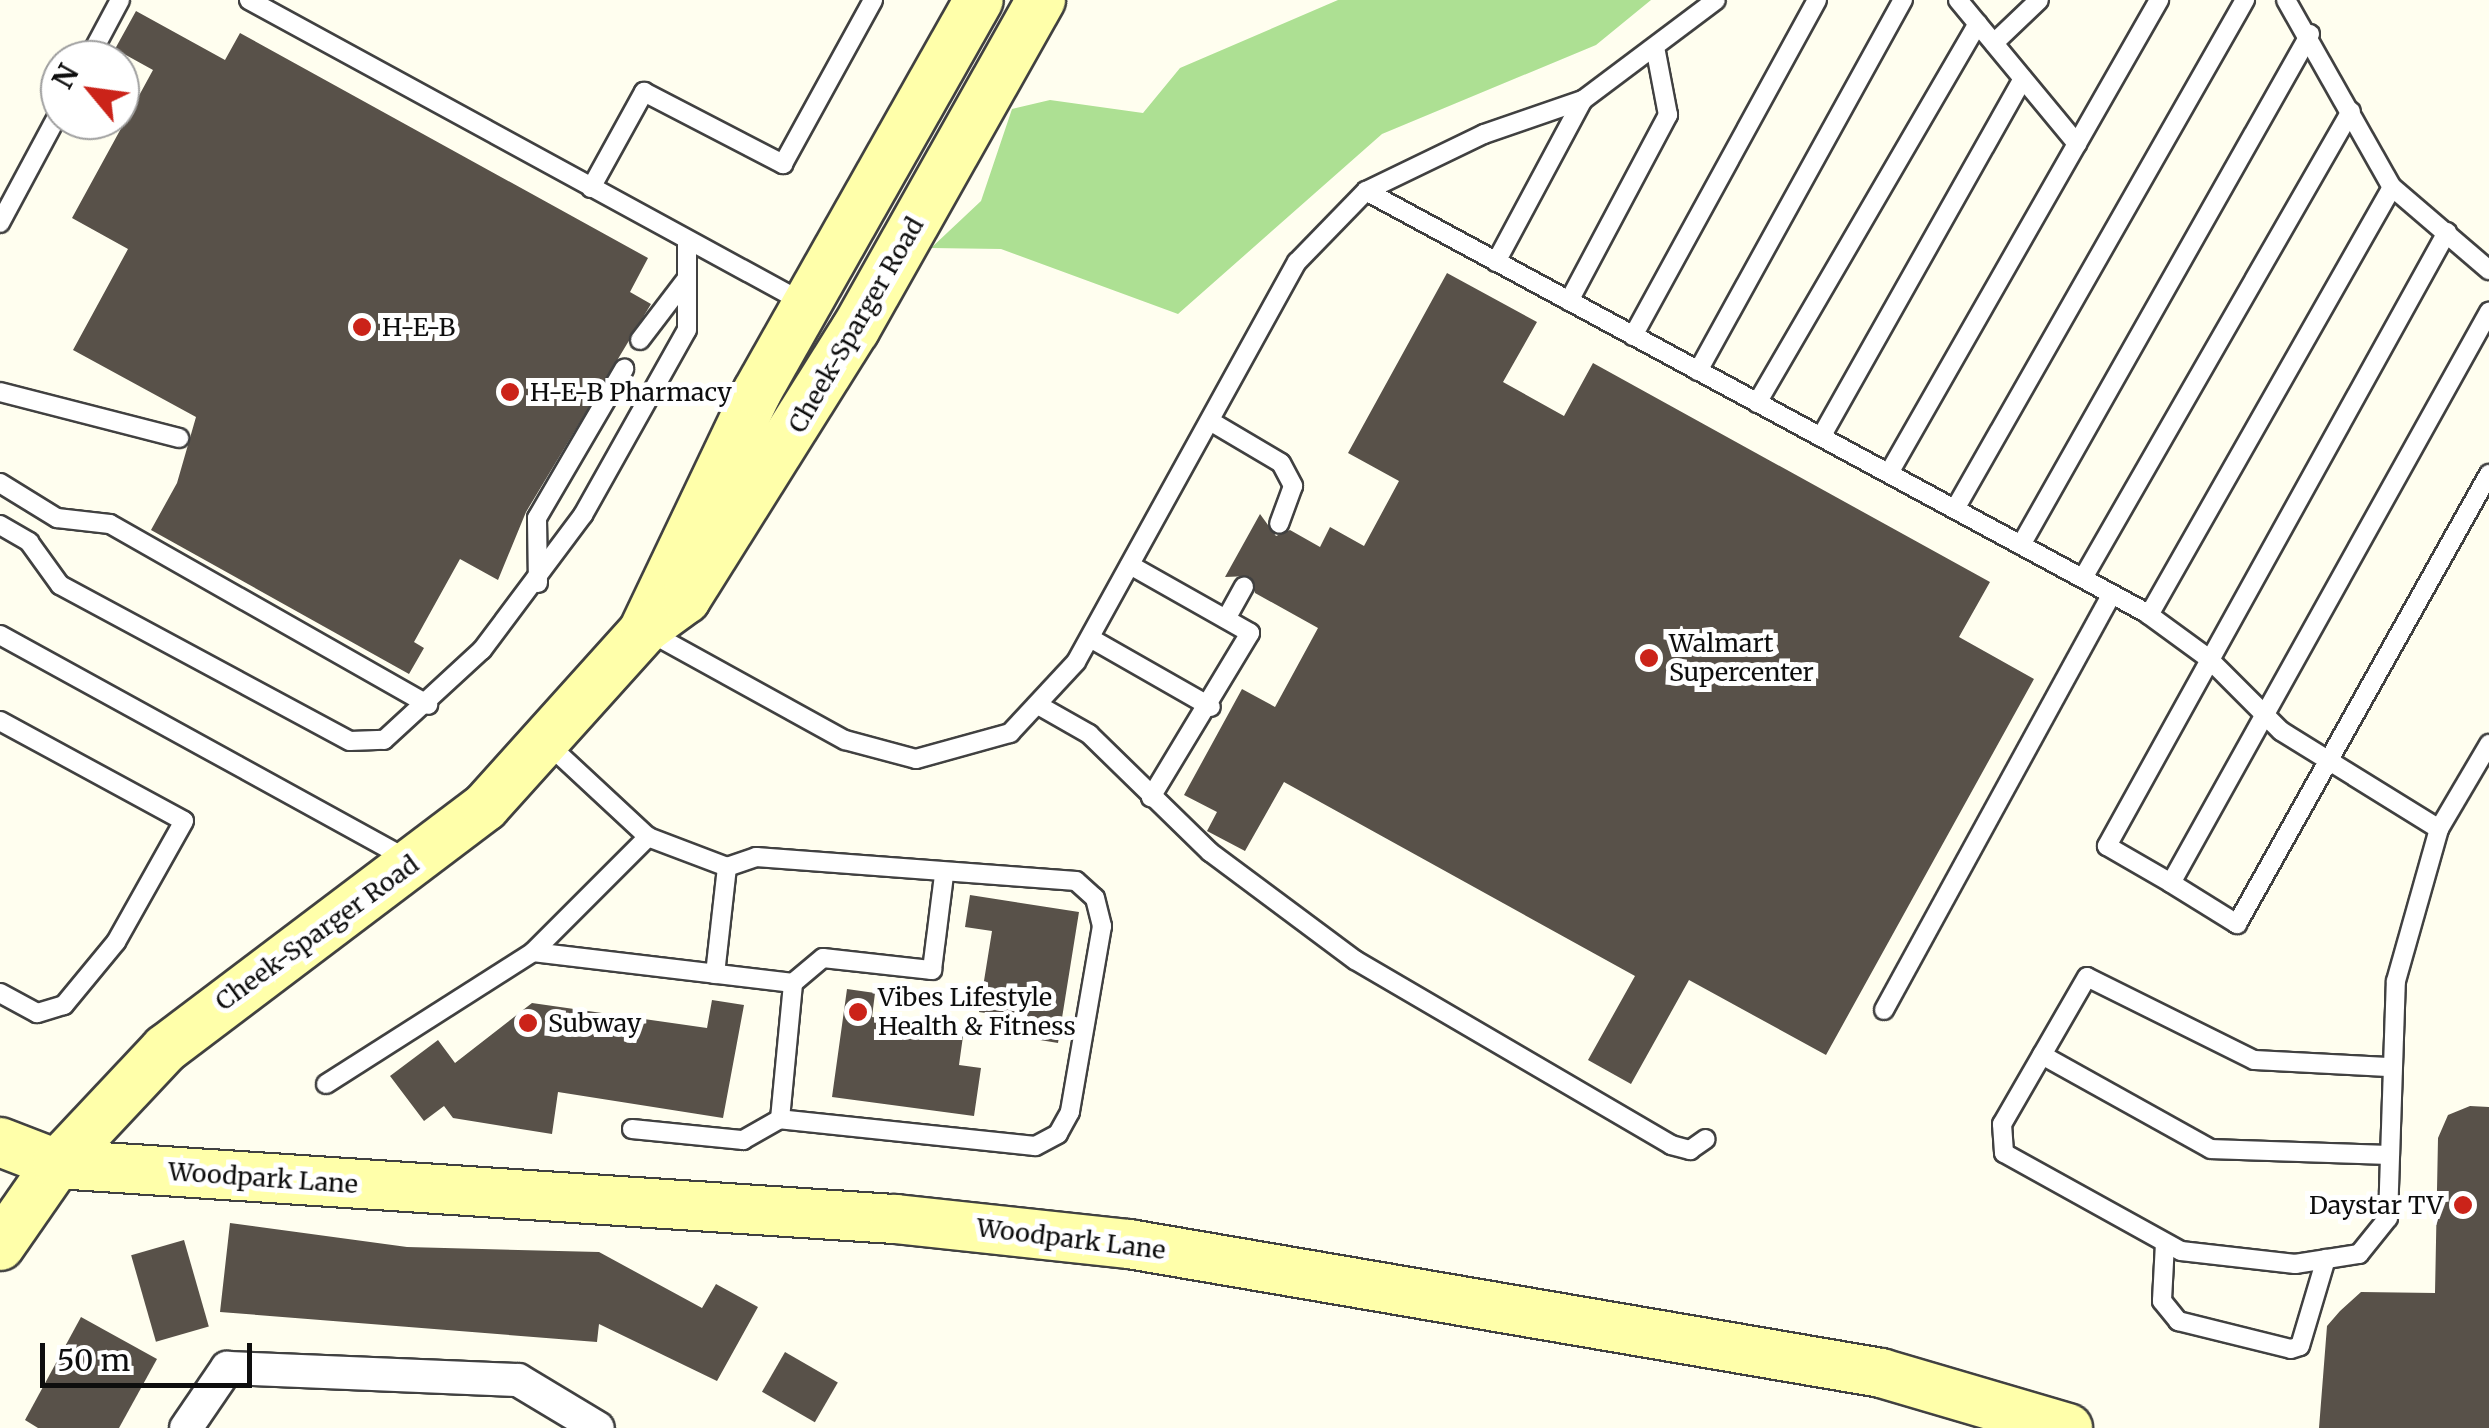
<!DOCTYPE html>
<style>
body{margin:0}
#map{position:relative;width:2489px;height:1428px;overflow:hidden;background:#fffeef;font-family:Merriweather,serif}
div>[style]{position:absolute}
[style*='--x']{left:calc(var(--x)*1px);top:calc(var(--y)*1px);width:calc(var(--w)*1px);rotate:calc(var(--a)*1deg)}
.forest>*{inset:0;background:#ade093}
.building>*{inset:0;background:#585149;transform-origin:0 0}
.roads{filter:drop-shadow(2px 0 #414141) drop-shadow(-2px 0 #414141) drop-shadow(0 2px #414141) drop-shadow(0 -2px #414141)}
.lane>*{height:18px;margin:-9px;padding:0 9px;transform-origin:9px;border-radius:9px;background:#fff}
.street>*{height:32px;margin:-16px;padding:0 16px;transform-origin:16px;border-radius:16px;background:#fff}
.secondary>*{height:48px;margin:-24px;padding:0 24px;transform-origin:24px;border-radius:24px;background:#ffa}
.dots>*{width:28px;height:28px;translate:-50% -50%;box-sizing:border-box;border:5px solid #fff;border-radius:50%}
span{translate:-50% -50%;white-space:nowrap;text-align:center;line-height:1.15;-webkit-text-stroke:10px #fff;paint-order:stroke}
.street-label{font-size:25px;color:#0e0e0e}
.poi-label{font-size:25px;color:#0e0e0e}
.left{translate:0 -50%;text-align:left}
.right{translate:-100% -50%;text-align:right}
.north{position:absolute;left:40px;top:40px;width:100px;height:100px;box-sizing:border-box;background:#fff;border:2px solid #9f9f9f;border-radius:50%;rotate:299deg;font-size:28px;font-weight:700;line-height:40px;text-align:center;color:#0e0e0e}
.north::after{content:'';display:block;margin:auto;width:35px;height:45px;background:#cb2319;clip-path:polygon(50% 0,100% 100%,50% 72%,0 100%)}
.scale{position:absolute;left:40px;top:1343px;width:212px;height:45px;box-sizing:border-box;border:5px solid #0e0e0e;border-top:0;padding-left:12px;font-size:30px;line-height:35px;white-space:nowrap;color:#0e0e0e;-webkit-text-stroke:8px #fff;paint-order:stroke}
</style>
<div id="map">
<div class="forest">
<i style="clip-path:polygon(1338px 0,1651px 0,1596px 45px,1382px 134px,1178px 314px,1001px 249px,931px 248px,981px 201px,1012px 109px,1050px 100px,1143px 113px,1180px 68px)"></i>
</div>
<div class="building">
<i style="clip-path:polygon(136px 11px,225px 60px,240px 33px,648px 258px,630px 292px,651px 304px,526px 512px,498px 580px,460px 559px,414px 642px,424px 648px,409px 674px,151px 530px,177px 483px,196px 417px,73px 350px,128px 249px,72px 218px,153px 70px,115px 49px)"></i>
<i style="clip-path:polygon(1447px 273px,1537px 322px,1503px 382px,1564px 416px,1593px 363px,1990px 582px,1959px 637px,2034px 679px,1826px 1055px,1689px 980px,1631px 1084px,1588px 1060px,1635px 976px,1284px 782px,1245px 851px,1207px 831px,1217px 812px,1184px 795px,1242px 689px,1275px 707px,1318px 628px,1255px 593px,1249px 576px,1225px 577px,1260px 514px,1276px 536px,1290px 530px,1320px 547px,1330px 527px,1364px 546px,1399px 481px,1348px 453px)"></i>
<i style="clip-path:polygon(970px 895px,1079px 912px,1058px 1043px,1016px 1036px,1020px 1018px,979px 1012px,992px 931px,965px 927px)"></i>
<i style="clip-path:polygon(847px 989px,875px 993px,872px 1017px,964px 1029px,959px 1065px,981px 1068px,974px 1116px,832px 1097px)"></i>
<i style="clip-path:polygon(712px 1000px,744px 1005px,723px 1118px,558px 1092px,552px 1134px,453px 1118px,444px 1106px,424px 1121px,390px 1076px,438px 1040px,455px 1063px,532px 1003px,707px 1028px)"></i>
<i style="clip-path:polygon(2470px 1106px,2489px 1107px,2489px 1428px,2319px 1428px,2327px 1326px,2340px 1311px,2361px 1292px,2435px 1293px,2438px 1138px,2448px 1115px)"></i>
<i style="clip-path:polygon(230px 1223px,407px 1247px,599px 1252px,702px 1308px,716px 1284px,758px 1307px,717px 1381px,599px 1324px,597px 1342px,220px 1312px)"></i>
<i style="left:184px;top:1240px;width:90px;height:55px;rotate:74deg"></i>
<i style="clip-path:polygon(81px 1317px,157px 1359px,119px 1428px,38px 1428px,25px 1420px)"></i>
<i style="left:785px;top:1352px;width:61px;height:46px;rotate:30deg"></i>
</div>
<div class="roads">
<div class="lane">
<i style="--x:249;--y:0;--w:635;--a:28.62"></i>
<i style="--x:1958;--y:0;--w:187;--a:50.4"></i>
<i style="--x:2286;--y:0;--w:215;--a:60.5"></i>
<i style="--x:2392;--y:187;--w:128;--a:40.6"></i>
<i style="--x:1994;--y:43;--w:62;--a:-43.7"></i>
<i style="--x:88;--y:60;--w:68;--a:-61.9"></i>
<i style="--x:591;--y:188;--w:110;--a:-61.1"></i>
<i style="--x:644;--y:92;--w:157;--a:27.4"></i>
<i style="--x:783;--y:164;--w:187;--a:-61.2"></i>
<i style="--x:1366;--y:191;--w:885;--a:28.39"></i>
<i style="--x:2145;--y:612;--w:78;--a:36.1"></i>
<i style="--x:2208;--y:658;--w:103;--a:45"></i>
<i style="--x:2281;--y:731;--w:186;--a:31.8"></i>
<i style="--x:0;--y:223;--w:127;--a:-61.8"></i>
<i style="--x:2447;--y:232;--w:702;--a:118.98"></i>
<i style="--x:2107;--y:846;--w:74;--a:30"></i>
<i style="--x:2171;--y:883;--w:654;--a:-60.89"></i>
<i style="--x:1496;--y:262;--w:184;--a:-61.8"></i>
<i style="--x:1569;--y:301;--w:211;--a:-62"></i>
<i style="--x:1668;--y:115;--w:64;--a:-100.8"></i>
<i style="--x:1633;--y:336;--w:383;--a:-61.3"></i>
<i style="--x:640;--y:340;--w:74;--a:-52.7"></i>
<i style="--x:1698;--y:371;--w:424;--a:-61.1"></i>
<i style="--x:0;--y:392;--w:185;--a:14.4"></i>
<i style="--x:1757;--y:403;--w:439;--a:-59.8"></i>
<i style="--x:1210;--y:421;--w:82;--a:30.6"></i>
<i style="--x:1281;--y:463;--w:26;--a:62"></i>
<i style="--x:1293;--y:486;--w:40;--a:110.2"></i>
<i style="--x:1821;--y:437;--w:411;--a:-60.6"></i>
<i style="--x:1889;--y:473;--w:545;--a:-60.28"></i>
<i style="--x:0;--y:483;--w:67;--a:31.6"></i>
<i style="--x:57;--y:518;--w:53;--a:6.5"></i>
<i style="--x:110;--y:524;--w:366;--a:29.6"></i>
<i style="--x:1955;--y:509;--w:586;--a:-60.33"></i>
<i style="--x:0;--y:525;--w:34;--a:30"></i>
<i style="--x:29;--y:542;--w:53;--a:54.2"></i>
<i style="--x:60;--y:585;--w:329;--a:28.3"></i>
<i style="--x:350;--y:741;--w:34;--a:-2"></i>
<i style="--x:384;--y:740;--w:133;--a:-42.6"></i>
<i style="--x:482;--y:650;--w:169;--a:-53.2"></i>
<i style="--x:583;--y:515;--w:212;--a:-60.7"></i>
<i style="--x:687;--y:330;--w:89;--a:-90"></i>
<i style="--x:2021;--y:545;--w:587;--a:-60.51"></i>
<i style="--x:1130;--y:565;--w:138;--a:29.5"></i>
<i style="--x:1250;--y:633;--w:192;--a:121.1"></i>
<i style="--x:2083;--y:578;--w:538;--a:-60.15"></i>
<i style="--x:538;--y:583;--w:65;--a:-90.9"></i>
<i style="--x:537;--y:518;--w:173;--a:-59.7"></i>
<i style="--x:2149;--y:615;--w:492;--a:-60.4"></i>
<i style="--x:1226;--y:619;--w:37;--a:-61"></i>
<i style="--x:649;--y:632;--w:224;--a:28.9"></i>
<i style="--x:845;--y:740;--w:73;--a:15"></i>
<i style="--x:916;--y:759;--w:98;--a:-15.5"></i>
<i style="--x:1010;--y:733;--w:97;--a:-47.1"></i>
<i style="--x:1076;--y:662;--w:457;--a:-61.1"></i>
<i style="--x:1297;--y:262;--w:99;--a:-45.8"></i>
<i style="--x:1366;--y:191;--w:131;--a:-25.8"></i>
<i style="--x:1484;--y:134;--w:105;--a:-19"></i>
<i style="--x:1583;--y:100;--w:166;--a:-36.9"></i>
<i style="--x:0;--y:635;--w:465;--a:28.8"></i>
<i style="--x:1090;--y:638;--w:139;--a:29.7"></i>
<i style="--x:1038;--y:705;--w:59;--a:29.6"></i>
<i style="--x:1089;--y:734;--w:169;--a:44.3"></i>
<i style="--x:1210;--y:852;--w:181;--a:36.7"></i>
<i style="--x:1355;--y:960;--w:366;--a:30.3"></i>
<i style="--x:1671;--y:1145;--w:20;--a:15"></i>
<i style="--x:1690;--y:1150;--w:19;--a:-35"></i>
<i style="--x:0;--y:721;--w:209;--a:28.5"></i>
<i style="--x:184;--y:821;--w:139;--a:119.3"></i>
<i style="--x:116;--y:942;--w:82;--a:129.5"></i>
<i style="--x:64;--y:1005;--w:28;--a:163"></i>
<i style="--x:37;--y:1013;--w:42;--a:-151.6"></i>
<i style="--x:548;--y:744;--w:137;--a:42.9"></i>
<i style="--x:648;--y:837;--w:85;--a:20.8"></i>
<i style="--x:727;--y:867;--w:31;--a:-19"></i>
<i style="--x:756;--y:857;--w:321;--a:4.3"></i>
<i style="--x:1076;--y:881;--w:25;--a:42"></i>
<i style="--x:1095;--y:898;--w:29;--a:76"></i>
<i style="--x:1102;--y:926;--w:189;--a:99.8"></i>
<i style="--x:1070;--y:1112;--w:25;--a:119"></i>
<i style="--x:1058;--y:1134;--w:26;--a:152"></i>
<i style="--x:1035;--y:1146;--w:256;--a:-174"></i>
<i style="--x:780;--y:1119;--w:137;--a:-84.5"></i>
<i style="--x:793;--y:983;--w:262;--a:-173.2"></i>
<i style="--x:533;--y:952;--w:163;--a:-45"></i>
<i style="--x:2171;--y:883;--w:78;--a:31.8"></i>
<i style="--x:2237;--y:924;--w:516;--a:-60.75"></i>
<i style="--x:715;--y:974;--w:108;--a:-83.6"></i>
<i style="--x:793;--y:983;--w:39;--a:-40"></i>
<i style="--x:823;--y:958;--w:110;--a:6.3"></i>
<i style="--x:932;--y:970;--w:96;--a:-82.8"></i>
<i style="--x:1884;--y:1010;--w:474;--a:-61.3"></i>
<i style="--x:2042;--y:1055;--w:193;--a:29.1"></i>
<i style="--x:2211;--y:1149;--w:177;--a:1.9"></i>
<i style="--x:2388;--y:1067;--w:134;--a:-177"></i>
<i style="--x:2254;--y:1060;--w:186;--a:-153.6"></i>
<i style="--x:2087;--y:977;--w:170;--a:120"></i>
<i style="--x:2002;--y:1124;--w:29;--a:86"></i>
<i style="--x:2004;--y:1153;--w:202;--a:29"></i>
<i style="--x:2181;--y:1251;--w:115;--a:6.5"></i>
<i style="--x:2295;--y:1264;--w:65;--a:-8.9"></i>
<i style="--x:2359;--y:1254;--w:46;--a:-51.1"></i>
<i style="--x:2388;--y:1218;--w:237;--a:-88.1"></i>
<i style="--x:2396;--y:981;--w:158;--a:-74.2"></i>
<i style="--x:2439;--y:829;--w:99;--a:-59.5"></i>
<i style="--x:326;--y:1084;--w:246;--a:-32.5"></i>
<i style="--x:632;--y:1129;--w:112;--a:5.7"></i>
<i style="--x:743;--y:1140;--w:43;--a:-29.6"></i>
<i style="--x:2165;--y:1243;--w:58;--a:93"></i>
<i style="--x:2162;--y:1301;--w:26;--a:51"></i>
<i style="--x:2178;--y:1321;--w:116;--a:13.9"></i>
<i style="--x:2291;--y:1349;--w:9;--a:-18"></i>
<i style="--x:2300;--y:1346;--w:91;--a:-73.4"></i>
</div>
<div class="street">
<i style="--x:186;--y:1428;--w:73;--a:-55.7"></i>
<i style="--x:227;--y:1368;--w:291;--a:2.4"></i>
<i style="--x:518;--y:1380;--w:93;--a:31"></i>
</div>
<div class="secondary">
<i style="--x:645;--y:627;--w:260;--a:-64.5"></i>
<i style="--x:757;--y:392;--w:450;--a:-60.5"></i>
<i style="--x:0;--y:1142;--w:61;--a:21.1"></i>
<i style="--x:57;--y:1164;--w:840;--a:3.76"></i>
<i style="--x:895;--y:1219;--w:235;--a:6.1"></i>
<i style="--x:1129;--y:1244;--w:763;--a:9.73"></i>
<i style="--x:1881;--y:1373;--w:195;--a:16.4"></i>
<i style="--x:0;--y:1246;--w:100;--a:-55.2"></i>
<i style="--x:57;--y:1164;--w:158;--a:-46.8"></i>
<i style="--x:165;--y:1049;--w:401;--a:-37.1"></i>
<i style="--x:485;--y:807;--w:239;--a:-48"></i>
<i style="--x:645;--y:629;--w:51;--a:-36.2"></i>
<i style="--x:686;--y:599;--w:318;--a:-57.9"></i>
<i style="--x:855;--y:330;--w:379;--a:-60.6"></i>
</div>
</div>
<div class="dots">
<i style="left:362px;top:327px;background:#cb2319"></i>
<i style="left:510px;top:392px;background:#cb2319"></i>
<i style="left:1649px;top:658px;background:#cb2319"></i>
<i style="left:858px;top:1012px;background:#cb2319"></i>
<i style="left:528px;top:1023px;background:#cb2319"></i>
<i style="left:2463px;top:1205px;background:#cb2319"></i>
</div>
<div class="street-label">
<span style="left:856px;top:325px;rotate:-60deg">Cheek-Sparger Road</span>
<span style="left:317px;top:933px;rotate:-36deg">Cheek-Sparger Road</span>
<span style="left:263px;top:1178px;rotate:4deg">Woodpark Lane</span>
<span style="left:1071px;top:1239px;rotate:7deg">Woodpark Lane</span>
</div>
<div class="poi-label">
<span class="left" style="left:382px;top:327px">H-E-B</span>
<span class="left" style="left:530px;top:392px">H-E-B Pharmacy</span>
<span class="left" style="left:1669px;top:658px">Walmart<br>Supercenter</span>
<span class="left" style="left:878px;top:1012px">Vibes Lifestyle<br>Health &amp; Fitness</span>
<span class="left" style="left:548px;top:1023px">Subway</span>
<span class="right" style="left:2443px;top:1205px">Daystar TV</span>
</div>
<div class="north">N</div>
<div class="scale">50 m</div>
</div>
